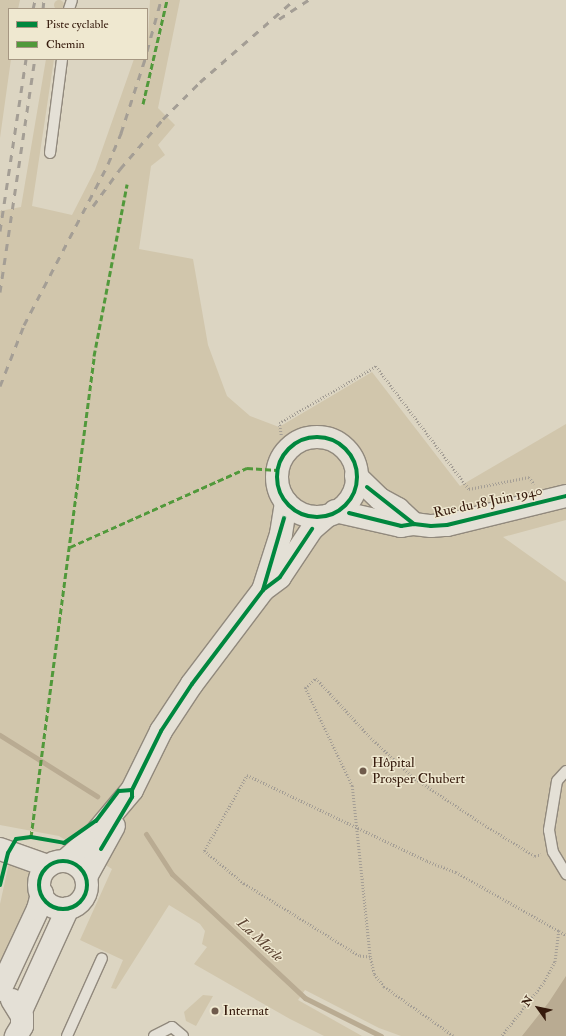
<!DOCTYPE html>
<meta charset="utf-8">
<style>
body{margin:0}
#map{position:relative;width:566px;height:1036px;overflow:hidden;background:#dcd5c2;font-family:"IM FELL Double Pica",serif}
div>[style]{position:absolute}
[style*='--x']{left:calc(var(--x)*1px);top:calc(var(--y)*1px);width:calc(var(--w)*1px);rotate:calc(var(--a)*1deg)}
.green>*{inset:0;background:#d1c6ac}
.round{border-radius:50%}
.water>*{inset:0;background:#b9ab92}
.stream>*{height:5px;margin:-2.5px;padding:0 2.5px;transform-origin:2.5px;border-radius:2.5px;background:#b9ab92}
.path>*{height:2.5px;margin-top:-1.25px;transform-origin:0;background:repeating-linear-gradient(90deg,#a49e95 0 1px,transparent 0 3px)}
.roads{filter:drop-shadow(1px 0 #91897d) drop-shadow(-1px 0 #91897d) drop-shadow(0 1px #91897d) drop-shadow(0 -1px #91897d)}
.service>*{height:10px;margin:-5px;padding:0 5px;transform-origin:5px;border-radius:5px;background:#e4e0d6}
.tertiary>*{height:22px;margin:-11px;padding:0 11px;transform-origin:11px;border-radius:11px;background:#e4e0d6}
.tertiary>.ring{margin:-11px;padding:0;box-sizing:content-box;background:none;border:22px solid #e4e0d6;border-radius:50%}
.rail>*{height:3px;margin-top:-1.5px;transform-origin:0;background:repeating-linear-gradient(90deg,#a49e95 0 7px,transparent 0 14px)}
.quiet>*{height:3px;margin-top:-1.5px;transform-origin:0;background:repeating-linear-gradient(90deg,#51993b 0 6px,transparent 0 9px)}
.cycleway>*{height:4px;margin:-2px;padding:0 2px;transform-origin:2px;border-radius:2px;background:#00873e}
.cycleway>.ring{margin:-2px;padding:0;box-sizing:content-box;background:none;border:4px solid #00873e;border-radius:50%}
.dots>*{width:11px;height:11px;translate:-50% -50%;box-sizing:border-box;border:2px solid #efe8d0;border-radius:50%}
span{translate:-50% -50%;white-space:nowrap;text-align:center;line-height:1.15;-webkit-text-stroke:3px #efe8d0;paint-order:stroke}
.street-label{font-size:14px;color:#351a0c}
.poi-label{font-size:14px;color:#351a0c}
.left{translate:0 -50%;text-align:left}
.water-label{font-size:15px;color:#5e4634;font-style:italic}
.legend{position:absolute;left:8px;top:8px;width:140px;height:52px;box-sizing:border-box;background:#efe8d0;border:1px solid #a59682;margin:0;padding:5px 7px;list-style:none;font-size:12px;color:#351a0c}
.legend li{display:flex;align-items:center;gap:8px;height:20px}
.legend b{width:20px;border:1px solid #a59682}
.north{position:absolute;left:518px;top:988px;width:40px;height:40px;-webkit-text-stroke:3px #efe8d0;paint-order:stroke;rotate:303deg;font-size:11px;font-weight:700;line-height:16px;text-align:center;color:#351a0c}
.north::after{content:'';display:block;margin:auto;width:14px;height:18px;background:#351a0c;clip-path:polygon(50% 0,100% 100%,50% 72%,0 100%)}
</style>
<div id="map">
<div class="green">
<i style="clip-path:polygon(0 0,20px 0,18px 9px,9px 9px,9px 59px,11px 59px,0 138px)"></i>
<i style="clip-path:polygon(150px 0,180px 0,158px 108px,175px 125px,158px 145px,165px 155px,151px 166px,139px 249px,193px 259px,208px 345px,227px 396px,250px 416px,279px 427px,372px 372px,460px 486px,566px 424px,566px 520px,503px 537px,566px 582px,566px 1036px,401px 1036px,379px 1028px,305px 990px,298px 1000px,362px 1036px,324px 1036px,290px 1019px,194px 964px,207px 947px,202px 944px,205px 931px,200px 924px,169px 905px,116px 989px,111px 988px,123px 960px,80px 940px,112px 869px,59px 836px,0 825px,0 211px,21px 207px,46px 59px,54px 59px,32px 206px,72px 215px,95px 170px,134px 59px,147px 59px)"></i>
<i class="round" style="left:54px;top:0;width:10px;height:10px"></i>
<i style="clip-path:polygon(9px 863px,34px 868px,30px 877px,30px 903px,0 976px,0 904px)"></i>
<i style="clip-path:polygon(203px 995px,213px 996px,196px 1026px,186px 1021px,184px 1012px)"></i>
</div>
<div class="water">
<i style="clip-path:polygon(566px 976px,566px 1036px,522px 1036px,549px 1002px)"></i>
</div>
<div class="stream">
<i style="--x:0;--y:735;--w:115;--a:32.2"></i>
<i style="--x:146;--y:834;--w:48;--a:57"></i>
<i style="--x:172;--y:874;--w:182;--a:43"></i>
<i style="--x:305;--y:998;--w:85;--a:26.6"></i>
</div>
<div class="path">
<i style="--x:281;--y:435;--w:12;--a:-99"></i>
<i style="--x:279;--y:423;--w:113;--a:-30.4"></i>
<i style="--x:376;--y:366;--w:154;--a:52.9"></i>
<i style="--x:469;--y:489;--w:61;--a:-11.3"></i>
<i style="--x:529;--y:477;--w:9;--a:54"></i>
<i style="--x:559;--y:931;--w:8;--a:30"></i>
<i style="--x:370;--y:957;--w:11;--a:-175"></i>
<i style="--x:359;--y:956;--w:136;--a:-147.9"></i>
<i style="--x:244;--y:884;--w:52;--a:-140.5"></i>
<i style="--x:204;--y:851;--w:87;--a:-60.5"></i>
<i style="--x:247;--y:775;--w:199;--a:25.5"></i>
<i style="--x:427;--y:861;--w:31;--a:21"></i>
<i style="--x:456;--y:872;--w:119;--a:29.8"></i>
<i style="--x:559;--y:931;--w:31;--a:97"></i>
<i style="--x:555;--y:962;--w:24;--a:118"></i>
<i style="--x:544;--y:983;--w:68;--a:128.4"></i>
<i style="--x:453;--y:1036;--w:85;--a:-144.6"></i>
<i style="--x:384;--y:987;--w:16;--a:-128"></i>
<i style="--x:374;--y:974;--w:17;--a:-103"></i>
<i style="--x:370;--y:957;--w:172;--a:-96"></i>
<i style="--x:352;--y:786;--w:109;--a:-115.6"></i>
<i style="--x:305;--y:688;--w:15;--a:-42"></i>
<i style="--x:316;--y:678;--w:81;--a:47.5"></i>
<i style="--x:371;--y:738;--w:57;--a:42.9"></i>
<i style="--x:413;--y:777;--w:84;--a:33.9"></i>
<i style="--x:483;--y:824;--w:61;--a:31.6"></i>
<i style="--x:535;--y:856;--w:6;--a:-18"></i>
</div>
<div class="roads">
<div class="service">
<i style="--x:69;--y:9;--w:9;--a:-72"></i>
<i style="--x:50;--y:153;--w:95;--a:-82.7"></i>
<i style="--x:566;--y:771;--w:13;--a:132"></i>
<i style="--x:557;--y:781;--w:50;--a:99.3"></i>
<i style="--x:549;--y:830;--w:22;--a:80"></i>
<i style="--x:553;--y:852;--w:26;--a:59"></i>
<i style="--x:67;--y:1036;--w:85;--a:-65.8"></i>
<i style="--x:154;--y:1036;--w:20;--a:-27"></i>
<i style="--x:172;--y:1027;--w:14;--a:39"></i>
</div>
<div class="tertiary">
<i class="ring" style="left:277px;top:437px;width:58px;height:58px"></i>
<i style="--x:356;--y:476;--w:33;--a:44"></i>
<i style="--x:380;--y:499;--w:21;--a:29"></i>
<i style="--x:398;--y:509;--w:22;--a:43"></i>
<i style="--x:335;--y:511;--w:68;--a:12.8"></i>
<i style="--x:401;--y:526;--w:13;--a:-9"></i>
<i style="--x:414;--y:524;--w:17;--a:7"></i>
<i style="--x:431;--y:526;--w:16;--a:-4"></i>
<i style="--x:447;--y:525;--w:122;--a:-13.7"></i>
<i style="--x:263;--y:590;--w:59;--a:-72.2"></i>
<i style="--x:281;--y:534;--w:32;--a:-81"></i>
<i style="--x:0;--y:849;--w:51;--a:19.5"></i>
<i style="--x:65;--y:861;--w:40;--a:-42"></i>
<i style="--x:95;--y:834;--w:57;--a:-49.9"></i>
<i style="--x:132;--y:790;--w:66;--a:-63.8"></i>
<i style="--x:161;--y:731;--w:56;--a:-56.6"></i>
<i style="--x:192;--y:684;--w:118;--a:-52.9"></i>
<i style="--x:263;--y:590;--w:21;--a:-37"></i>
<i style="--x:280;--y:577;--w:58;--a:-56.3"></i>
<i style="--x:312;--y:529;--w:20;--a:-41"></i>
<i class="ring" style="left:39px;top:861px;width:26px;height:26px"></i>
<i style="--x:86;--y:877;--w:58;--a:-61.2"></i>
<i style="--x:0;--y:990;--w:89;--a:-64.9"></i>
<i style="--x:38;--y:909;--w:16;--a:-75"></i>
<i style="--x:12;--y:1000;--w:19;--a:58"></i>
<i style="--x:22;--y:1016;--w:10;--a:90"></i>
<i style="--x:22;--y:1026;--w:12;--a:121"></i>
<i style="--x:21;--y:1011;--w:113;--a:-65.5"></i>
</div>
</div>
<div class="rail">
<i style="--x:33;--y:9;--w:9;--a:-77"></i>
<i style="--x:43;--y:9;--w:9;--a:-84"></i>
<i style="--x:279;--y:19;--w:35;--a:-33"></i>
<i style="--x:147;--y:51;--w:53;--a:-74.6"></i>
<i style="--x:93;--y:206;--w:46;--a:-53.9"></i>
<i style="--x:120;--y:169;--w:66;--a:-49.3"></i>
<i style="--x:163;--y:119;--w:52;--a:-45"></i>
<i style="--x:200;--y:82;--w:125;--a:-41.1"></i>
<i style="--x:0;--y:231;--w:174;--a:-81.4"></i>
<i style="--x:0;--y:292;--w:236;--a:-81.5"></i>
<i style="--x:0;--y:386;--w:66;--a:-68.5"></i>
<i style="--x:24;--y:325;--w:182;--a:-62.4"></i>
<i style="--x:108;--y:164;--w:34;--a:-67"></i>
<i style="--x:121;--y:133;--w:78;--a:-72"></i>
</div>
<div class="quiet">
<i style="--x:143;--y:104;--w:107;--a:-77"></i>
<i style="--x:70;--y:547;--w:194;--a:-24.1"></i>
<i style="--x:247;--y:468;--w:30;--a:4"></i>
<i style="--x:31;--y:837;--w:485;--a:-82.5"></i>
<i style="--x:94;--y:356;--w:175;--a:-79.1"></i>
</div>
<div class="cycleway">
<i class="ring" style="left:277px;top:437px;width:76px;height:76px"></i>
<i style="--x:367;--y:487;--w:60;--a:38.2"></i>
<i style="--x:349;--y:513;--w:54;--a:14"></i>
<i style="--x:401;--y:526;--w:13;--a:-9"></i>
<i style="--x:414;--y:524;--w:17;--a:7"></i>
<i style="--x:431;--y:526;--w:16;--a:-4"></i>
<i style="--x:447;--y:525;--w:122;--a:-13.7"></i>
<i style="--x:263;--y:590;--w:75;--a:-73.7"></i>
<i style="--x:132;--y:790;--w:66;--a:-63.8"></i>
<i style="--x:161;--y:731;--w:56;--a:-56.6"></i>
<i style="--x:192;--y:684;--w:118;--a:-52.9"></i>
<i style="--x:263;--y:590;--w:21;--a:-37"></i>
<i style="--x:280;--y:577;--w:58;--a:-56.3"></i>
<i style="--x:101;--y:849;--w:61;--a:-59.2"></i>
<i style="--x:132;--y:797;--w:7;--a:-90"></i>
<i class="ring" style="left:39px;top:861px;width:44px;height:44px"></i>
<i style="--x:0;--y:885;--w:33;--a:-76"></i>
<i style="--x:8;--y:853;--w:16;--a:-60"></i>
<i style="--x:16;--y:839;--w:15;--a:-8"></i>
<i style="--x:31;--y:837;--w:34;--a:10"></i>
<i style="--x:64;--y:843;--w:39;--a:-35"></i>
<i style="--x:96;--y:821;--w:38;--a:-53"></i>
<i style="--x:119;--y:791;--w:13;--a:-4"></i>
</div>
<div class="dots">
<i style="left:363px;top:771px;background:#6f5b4c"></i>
<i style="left:215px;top:1011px;background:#6f5b4c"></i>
</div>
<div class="street-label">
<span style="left:488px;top:502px;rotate:-12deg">Rue du 18 Juin 1940</span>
</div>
<div class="poi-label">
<span class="left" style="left:372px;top:771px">Hôpital<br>Prosper Chubert</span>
<span class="left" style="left:223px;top:1011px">Internat</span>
</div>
<div class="water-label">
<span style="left:260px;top:940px;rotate:43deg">La Marle</span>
</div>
<ul class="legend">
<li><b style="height:5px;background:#00873e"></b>Piste cyclable</li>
<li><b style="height:5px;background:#51993b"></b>Chemin</li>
</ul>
<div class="north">N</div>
</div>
